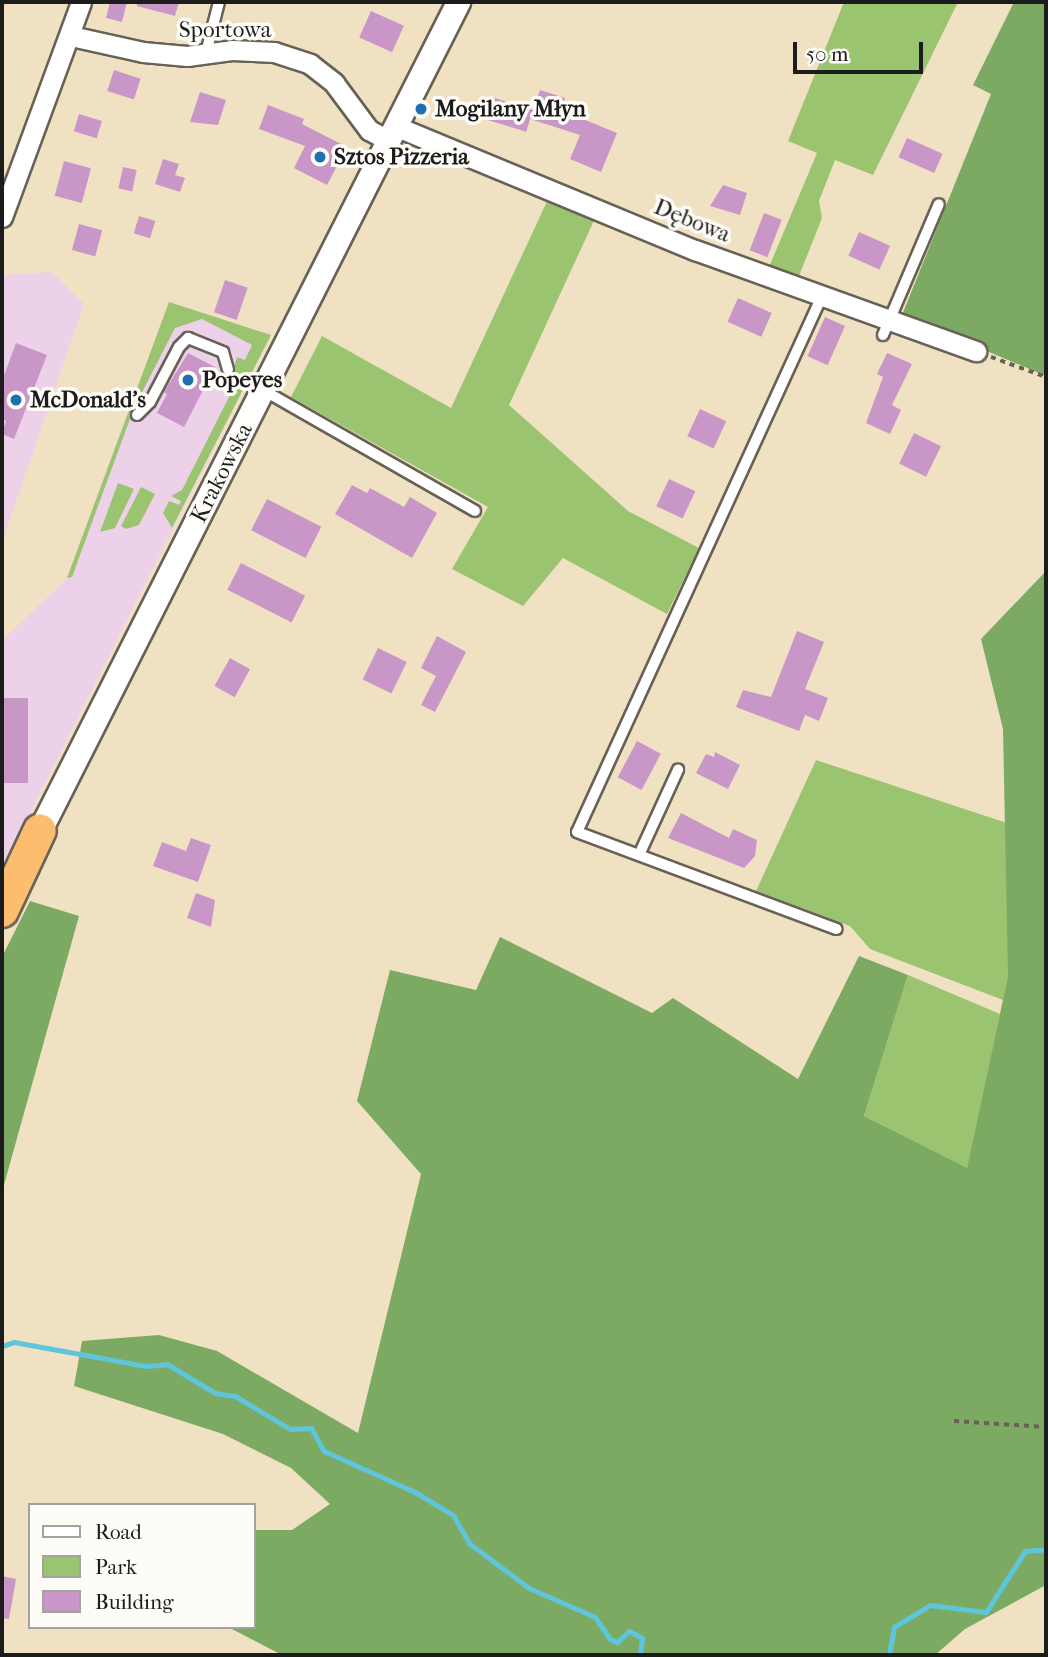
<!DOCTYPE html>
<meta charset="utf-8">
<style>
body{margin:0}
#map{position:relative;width:1048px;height:1657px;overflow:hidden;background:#f1e1c3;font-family:"IM FELL French Canon",serif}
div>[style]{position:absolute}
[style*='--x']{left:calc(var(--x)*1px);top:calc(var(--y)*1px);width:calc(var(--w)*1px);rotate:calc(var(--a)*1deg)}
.built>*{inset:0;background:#edd1e9}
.green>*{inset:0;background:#9bc471}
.forest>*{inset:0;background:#7caa63}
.stream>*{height:5px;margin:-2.5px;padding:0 2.5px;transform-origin:2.5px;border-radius:2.5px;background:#5ec5db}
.building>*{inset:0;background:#c897c8;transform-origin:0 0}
.path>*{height:3.5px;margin-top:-1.75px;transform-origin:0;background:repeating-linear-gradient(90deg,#676156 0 5px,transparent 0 10px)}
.roads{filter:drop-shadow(2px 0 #676156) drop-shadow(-2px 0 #676156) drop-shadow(0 2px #676156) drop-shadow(0 -2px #676156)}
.service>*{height:10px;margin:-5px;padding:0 5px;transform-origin:5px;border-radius:5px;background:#fff}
.minor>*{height:19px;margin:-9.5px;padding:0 9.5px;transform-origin:9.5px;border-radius:9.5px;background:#fff}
.tertiary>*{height:23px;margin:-11.5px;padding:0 11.5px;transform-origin:11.5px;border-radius:11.5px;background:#fff}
.trunk>*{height:32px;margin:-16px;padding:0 16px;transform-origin:16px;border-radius:16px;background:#fcbd6f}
.dots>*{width:19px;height:19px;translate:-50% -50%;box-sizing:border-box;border:4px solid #fdfcf7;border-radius:50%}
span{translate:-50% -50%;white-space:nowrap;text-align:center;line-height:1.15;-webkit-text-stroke:7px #fdfcf7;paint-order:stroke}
.street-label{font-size:23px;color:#1c1c1c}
.poi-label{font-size:23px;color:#1c1c1c;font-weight:700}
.left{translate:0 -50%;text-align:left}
.frame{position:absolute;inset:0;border:4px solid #1c1c1c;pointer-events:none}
.legend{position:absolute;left:28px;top:1503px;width:228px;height:126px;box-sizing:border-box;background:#fdfcf7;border:2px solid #a3a29f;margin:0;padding:9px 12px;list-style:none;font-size:21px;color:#1c1c1c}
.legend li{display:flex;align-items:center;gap:14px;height:35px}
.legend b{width:35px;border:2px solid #a3a29f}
.scale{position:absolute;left:793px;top:42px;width:130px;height:32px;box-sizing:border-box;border:4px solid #1c1c1c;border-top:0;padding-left:9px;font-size:21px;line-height:24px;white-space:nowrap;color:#1c1c1c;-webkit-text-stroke:5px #fdfcf7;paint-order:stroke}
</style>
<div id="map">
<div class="built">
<i style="clip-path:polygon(52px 272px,84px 304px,2px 542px,2px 280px,4px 275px)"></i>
<i style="clip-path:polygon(169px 302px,271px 335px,2px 868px,2px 641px,67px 578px)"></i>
</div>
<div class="green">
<i style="clip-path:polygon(844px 2px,958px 2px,873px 175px,835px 160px,819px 201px,822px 218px,799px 276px,769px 267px,817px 153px,788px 141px)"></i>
<i style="clip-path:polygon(550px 195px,597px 214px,509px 405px,628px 511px,699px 548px,667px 614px,563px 558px,523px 606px,452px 569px,488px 507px,291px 397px,322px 336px,451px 408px)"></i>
<i style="clip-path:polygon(169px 302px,271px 335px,172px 528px,163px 513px,169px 501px,179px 505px,181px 501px,171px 496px,182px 490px,231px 393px,229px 384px,237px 357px,245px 360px,252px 345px,202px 319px,175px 328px,134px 408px,72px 577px,67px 578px)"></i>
<i style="clip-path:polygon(118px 483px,134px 489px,115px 528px,100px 532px)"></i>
<i style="clip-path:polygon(141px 487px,155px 494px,139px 525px,126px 529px,121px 526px)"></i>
<i style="clip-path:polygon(816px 760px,1007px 823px,1010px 901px,1008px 976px,1003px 1000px,870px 949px,850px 926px,756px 891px)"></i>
<i style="clip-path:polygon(908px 975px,1000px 1014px,967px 1169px,864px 1116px)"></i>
</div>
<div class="forest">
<i style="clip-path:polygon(1014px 2px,1046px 2px,1046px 376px,902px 315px,991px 94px,973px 85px)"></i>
<i style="clip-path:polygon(1046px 571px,1046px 1585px,965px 1629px,935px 1655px,282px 1655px,228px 1627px,254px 1627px,254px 1530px,292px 1530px,330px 1504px,291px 1468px,223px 1434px,74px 1386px,82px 1341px,159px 1335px,217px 1351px,358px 1433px,421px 1174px,357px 1101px,390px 970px,476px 990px,500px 937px,652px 1013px,673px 998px,798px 1079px,859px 956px,908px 975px,864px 1116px,967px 1168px,1008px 976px,1003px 729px,981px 639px)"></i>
<i style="clip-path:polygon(30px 901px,79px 916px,2px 1192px,2px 957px)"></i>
</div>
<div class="stream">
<i style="--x:2;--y:1346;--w:13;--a:-18"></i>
<i style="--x:14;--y:1342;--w:134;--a:10.3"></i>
<i style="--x:146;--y:1366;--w:21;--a:-5"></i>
<i style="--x:167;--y:1364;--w:56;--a:31.1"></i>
<i style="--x:215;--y:1393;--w:20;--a:9"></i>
<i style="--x:235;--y:1396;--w:64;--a:31"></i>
<i style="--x:290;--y:1429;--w:21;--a:-3"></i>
<i style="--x:311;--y:1428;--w:26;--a:61"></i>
<i style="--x:324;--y:1451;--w:98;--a:24.2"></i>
<i style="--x:413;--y:1491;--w:47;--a:31"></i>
<i style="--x:453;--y:1515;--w:34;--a:60"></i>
<i style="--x:470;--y:1544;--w:74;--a:36.7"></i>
<i style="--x:529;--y:1588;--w:72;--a:23.7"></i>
<i style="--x:595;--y:1617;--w:27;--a:56"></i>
<i style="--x:610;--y:1639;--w:8;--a:23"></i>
<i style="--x:617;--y:1642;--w:16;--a:-43"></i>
<i style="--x:629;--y:1631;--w:15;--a:28"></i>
<i style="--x:642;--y:1638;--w:17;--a:97"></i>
<i style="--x:889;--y:1655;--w:28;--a:-80"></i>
<i style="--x:894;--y:1627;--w:42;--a:-31.4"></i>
<i style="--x:930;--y:1605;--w:56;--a:7.1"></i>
<i style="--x:986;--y:1612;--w:72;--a:-57.4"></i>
<i style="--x:1025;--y:1551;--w:21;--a:-5"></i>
</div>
<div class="building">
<i style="clip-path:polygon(110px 2px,127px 2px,122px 22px,106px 18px)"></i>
<i style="clip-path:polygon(137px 2px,179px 2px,175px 16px,137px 6px)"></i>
<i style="left:371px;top:11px;width:36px;height:29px;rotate:24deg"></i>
<i style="left:114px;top:70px;width:28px;height:22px;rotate:18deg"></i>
<i style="clip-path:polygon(540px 90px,565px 98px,561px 110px,617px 133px,601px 172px,570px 159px,580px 135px,530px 119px)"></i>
<i style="clip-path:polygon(200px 92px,226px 100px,218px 125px,190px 122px)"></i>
<i style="left:488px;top:96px;width:47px;height:23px;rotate:17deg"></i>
<i style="clip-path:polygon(268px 105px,304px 119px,302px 124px,347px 147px,327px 185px,294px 168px,305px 146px,259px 129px)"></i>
<i style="left:79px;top:114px;width:24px;height:18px;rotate:17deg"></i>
<i style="left:907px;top:138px;width:39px;height:21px;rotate:24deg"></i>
<i style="clip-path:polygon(163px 159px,179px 164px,175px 175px,185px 178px,180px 192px,155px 184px)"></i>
<i style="left:64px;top:161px;width:28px;height:36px;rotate:15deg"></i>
<i style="left:123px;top:167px;width:14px;height:22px;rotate:12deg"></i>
<i style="clip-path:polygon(723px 185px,747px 193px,740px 215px,710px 206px)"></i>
<i style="left:764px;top:213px;width:19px;height:40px;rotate:21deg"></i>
<i style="left:139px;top:216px;width:17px;height:18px;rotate:17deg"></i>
<i style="left:79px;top:224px;width:24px;height:27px;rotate:15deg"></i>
<i style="left:859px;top:232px;width:34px;height:26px;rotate:24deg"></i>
<i style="left:225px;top:280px;width:24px;height:34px;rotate:19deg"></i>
<i style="left:738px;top:298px;width:37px;height:26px;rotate:24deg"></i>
<i style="left:825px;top:317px;width:22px;height:43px;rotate:24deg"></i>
<i style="clip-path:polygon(16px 343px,47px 355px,14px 439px,2px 434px,6px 421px,2px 419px,2px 381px)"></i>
<i style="clip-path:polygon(188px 353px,215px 367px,184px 427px,157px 413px,167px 394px,164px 392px)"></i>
<i style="clip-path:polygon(887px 353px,912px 364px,892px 405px,901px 410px,890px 434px,866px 423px,883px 377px,877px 374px)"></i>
<i style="left:700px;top:409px;width:29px;height:30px;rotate:25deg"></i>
<i style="left:914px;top:433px;width:30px;height:34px;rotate:26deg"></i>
<i style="left:669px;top:479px;width:29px;height:30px;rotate:25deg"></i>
<i style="clip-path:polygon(352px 485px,367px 493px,370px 488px,404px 507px,410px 497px,437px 513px,412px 558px,335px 514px)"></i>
<i style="left:267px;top:499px;width:61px;height:35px;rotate:27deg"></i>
<i style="left:241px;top:563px;width:72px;height:30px;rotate:27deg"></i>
<i style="clip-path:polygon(797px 631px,824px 642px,805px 689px,828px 698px,819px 721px,805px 715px,799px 731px,736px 707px,743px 690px,771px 697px)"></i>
<i style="clip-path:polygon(437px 636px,466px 652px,435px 712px,421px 705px,436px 676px,421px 668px)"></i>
<i style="left:378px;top:648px;width:32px;height:35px;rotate:26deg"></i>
<i style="left:230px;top:658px;width:23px;height:32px;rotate:29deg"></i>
<i style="left:2px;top:698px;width:26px;height:85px"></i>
<i style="left:637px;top:741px;width:27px;height:41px;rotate:28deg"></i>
<i style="clip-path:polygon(715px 752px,740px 765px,728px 789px,696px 773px,706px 754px,714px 757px)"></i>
<i style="clip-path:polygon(681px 813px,729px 838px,733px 829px,757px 840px,755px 856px,744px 868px,668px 838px)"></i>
<i style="clip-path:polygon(191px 838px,211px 845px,198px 882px,153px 866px,162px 842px,186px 851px)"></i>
<i style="clip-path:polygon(196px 893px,215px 900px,211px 927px,187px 918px)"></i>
<i style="clip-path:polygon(2px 1576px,16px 1579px,9px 1619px,2px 1618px)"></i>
</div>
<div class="path">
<i style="--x:991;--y:357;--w:59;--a:20"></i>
<i style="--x:954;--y:1421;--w:92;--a:3.7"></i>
</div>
<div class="roads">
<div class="service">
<i style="--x:206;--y:53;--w:53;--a:-75.7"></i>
<i style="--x:822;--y:296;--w:589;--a:114.56"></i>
<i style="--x:577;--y:832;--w:277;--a:20.5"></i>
<i style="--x:883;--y:335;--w:142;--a:-66.9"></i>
<i style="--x:263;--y:390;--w:244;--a:29.7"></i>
<i style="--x:137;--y:415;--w:18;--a:-45"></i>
<i style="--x:150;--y:402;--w:62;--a:-62.2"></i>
<i style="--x:179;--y:347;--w:13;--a:-45"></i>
<i style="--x:188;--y:338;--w:38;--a:22"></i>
<i style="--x:223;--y:352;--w:18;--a:74"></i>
<i style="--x:639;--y:855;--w:94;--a:-65.4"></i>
</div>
<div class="minor">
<i style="--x:71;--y:36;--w:74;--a:12.5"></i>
<i style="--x:143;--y:52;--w:44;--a:5.2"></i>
<i style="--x:187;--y:56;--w:45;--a:-7.6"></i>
<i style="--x:232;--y:50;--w:42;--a:2.7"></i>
<i style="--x:274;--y:52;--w:38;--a:18"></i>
<i style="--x:310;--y:64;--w:31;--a:38"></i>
<i style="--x:334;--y:83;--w:59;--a:53.3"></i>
<i style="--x:369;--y:130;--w:21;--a:28"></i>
<i style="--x:395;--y:126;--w:325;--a:22.5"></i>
<i style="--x:695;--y:250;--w:299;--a:19.8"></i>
<i style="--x:2;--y:217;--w:229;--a:-69.8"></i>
</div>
<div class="tertiary">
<i style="--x:40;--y:830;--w:928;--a:-63.21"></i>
</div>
<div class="trunk">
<i style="--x:2;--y:911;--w:89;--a:-64.9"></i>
</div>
</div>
<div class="dots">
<i style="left:421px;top:109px;background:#1f6fb2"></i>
<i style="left:320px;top:157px;background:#1f6fb2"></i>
<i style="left:188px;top:380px;background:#1f6fb2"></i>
<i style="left:16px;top:400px;background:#1f6fb2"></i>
</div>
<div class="street-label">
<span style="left:225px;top:30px">Sportowa</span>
<span style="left:692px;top:221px;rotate:22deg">Dębowa</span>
<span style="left:222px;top:473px;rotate:-63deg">Krakowska</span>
</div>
<div class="poi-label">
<span class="left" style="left:435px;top:109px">Mogilany Młyn</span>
<span class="left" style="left:334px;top:157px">Sztos Pizzeria</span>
<span class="left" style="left:202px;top:380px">Popeyes</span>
<span class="left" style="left:30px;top:400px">McDonald's</span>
</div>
<div class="frame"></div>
<ul class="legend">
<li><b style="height:9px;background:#fff"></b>Road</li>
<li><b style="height:19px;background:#9bc471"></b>Park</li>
<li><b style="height:19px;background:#c897c8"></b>Building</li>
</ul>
<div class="scale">50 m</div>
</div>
